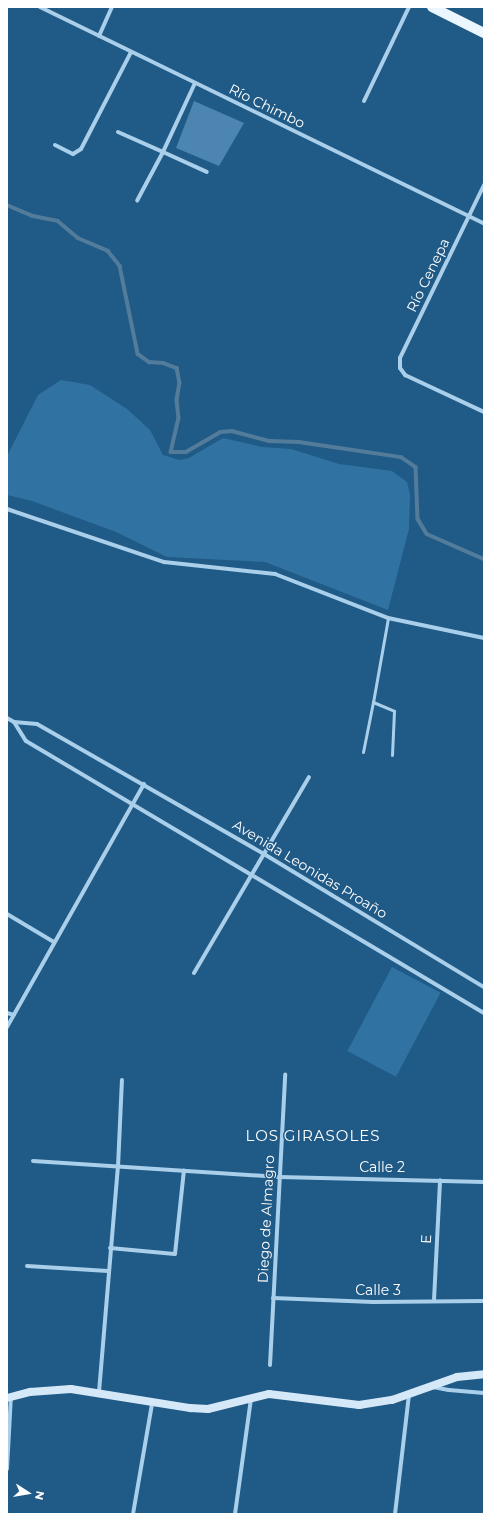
<!DOCTYPE html>
<meta charset="utf-8">
<style>
body{margin:0}
#map{position:relative;width:491px;height:1521px;overflow:hidden;background:#205a86;font-family:Montserrat,sans-serif}
div>[style]{position:absolute}
[style*='--x']{left:calc(var(--x)*1px);top:calc(var(--y)*1px);width:calc(var(--w)*1px);rotate:calc(var(--a)*1deg)}
.green>*{inset:0;background:#3073a2;transform-origin:0 0}
.stream>*{height:3.5px;margin:-1.75px;padding:0 1.75px;transform-origin:1.75px;border-radius:1.75px;background:#537c9b}
.building>*{inset:0;background:#4c86b0}
.lane>*{height:3px;margin:-1.5px;padding:0 1.5px;transform-origin:1.5px;border-radius:1.5px;background:#a9cfea}
.street>*{height:4px;margin:-2px;padding:0 2px;transform-origin:2px;border-radius:2px;background:#a9cfea}
.secondary>*{height:8px;margin:-4px;padding:0 4px;transform-origin:4px;border-radius:4px;background:#d4e8f8}
.primary>*{height:10px;margin:-5px;padding:0 5px;transform-origin:5px;border-radius:5px;background:#ecf6fe}
span{translate:-50% -50%;white-space:nowrap;text-align:center;line-height:1.15;-webkit-text-stroke:3px #205a86;paint-order:stroke}
.street-label{font-size:14px;color:#fff}
.neighbourhood-label{font-size:15px;color:#fff;letter-spacing:1px}
.frame{position:absolute;inset:0;border:8px solid #fff;pointer-events:none}
.north{position:absolute;left:8px;top:1473px;width:40px;height:40px;-webkit-text-stroke:3px #205a86;paint-order:stroke;rotate:102deg;font-size:11px;font-weight:700;line-height:16px;text-align:center;color:#fff}
.north::after{content:'';display:block;margin:auto;width:14px;height:18px;background:#fff;clip-path:polygon(50% 0,100% 100%,50% 72%,0 100%)}
</style>
<div id="map">
<div class="green">
<i style="clip-path:polygon(61px 380px,90px 385px,127px 409px,150px 430px,163px 455px,179px 460px,189px 458px,223px 438px,262px 447px,291px 449px,339px 464px,392px 471px,407px 482px,410px 495px,409px 529px,388px 610px,265px 562px,167px 557px,116px 532px,32px 501px,7px 495px,7px 456px,38px 395px)"></i>
<i style="left:392px;top:967px;width:55px;height:95px;rotate:28deg"></i>
</div>
<div class="stream">
<i style="--x:7;--y:205;--w:28;--a:23"></i>
<i style="--x:33;--y:216;--w:25;--a:11"></i>
<i style="--x:58;--y:221;--w:26;--a:40"></i>
<i style="--x:78;--y:238;--w:33;--a:23"></i>
<i style="--x:108;--y:251;--w:19;--a:51"></i>
<i style="--x:120;--y:266;--w:90;--a:78.4"></i>
<i style="--x:138;--y:354;--w:14;--a:36"></i>
<i style="--x:149;--y:362;--w:14;--a:4"></i>
<i style="--x:163;--y:363;--w:15;--a:20"></i>
<i style="--x:177;--y:368;--w:15;--a:79"></i>
<i style="--x:180;--y:383;--w:17;--a:100"></i>
<i style="--x:177;--y:400;--w:18;--a:84"></i>
<i style="--x:179;--y:418;--w:35;--a:103"></i>
<i style="--x:171;--y:452;--w:15;--a:0"></i>
<i style="--x:186;--y:452;--w:39;--a:-30"></i>
<i style="--x:220;--y:432;--w:12;--a:-5"></i>
<i style="--x:232;--y:431;--w:39;--a:15"></i>
<i style="--x:270;--y:441;--w:29;--a:2"></i>
<i style="--x:299;--y:442;--w:103;--a:8.4"></i>
<i style="--x:401;--y:457;--w:18;--a:34"></i>
<i style="--x:416;--y:467;--w:52;--a:87.8"></i>
<i style="--x:418;--y:519;--w:17;--a:59"></i>
<i style="--x:427;--y:534;--w:62;--a:23.7"></i>
</div>
<div class="building">
<i style="clip-path:polygon(194px 101px,244px 123px,219px 166px,176px 148px)"></i>
</div>
<div class="lane">
<i style="--x:388;--y:618;--w:85;--a:100.1"></i>
<i style="--x:373;--y:702;--w:23;--a:23"></i>
<i style="--x:394;--y:711;--w:44;--a:92.6"></i>
<i style="--x:363;--y:752;--w:51;--a:-78.7"></i>
</div>
<div class="street">
<i style="--x:40;--y:7;--w:494;--a:26"></i>
<i style="--x:99;--y:36;--w:32;--a:-66"></i>
<i style="--x:195;--y:83;--w:76;--a:114.9"></i>
<i style="--x:163;--y:152;--w:48;--a:24.4"></i>
<i style="--x:364;--y:101;--w:104;--a:-64.4"></i>
<i style="--x:118;--y:132;--w:49;--a:24"></i>
<i style="--x:163;--y:152;--w:55;--a:118"></i>
<i style="--x:55;--y:145;--w:20;--a:27"></i>
<i style="--x:73;--y:154;--w:9;--a:-32"></i>
<i style="--x:81;--y:149;--w:109;--a:-62.7"></i>
<i style="--x:484;--y:185;--w:192;--a:115.9"></i>
<i style="--x:400;--y:358;--w:10;--a:90"></i>
<i style="--x:400;--y:368;--w:9;--a:54"></i>
<i style="--x:405;--y:375;--w:87;--a:25.1"></i>
<i style="--x:7;--y:509;--w:166;--a:18.7"></i>
<i style="--x:164;--y:562;--w:112;--a:6.2"></i>
<i style="--x:275;--y:574;--w:121;--a:21.3"></i>
<i style="--x:388;--y:618;--w:98;--a:11.8"></i>
<i style="--x:7;--y:718;--w:8;--a:30"></i>
<i style="--x:14;--y:722;--w:22;--a:58"></i>
<i style="--x:26;--y:741;--w:533;--a:30.71"></i>
<i style="--x:14;--y:722;--w:23;--a:5"></i>
<i style="--x:37;--y:724;--w:262;--a:29.8"></i>
<i style="--x:264;--y:854;--w:257;--a:31.2"></i>
<i style="--x:7;--y:914;--w:55;--a:30.8"></i>
<i style="--x:194;--y:973;--w:227;--a:-59.6"></i>
<i style="--x:7;--y:1013;--w:7;--a:16"></i>
<i style="--x:7;--y:1027;--w:279;--a:-60.6"></i>
<i style="--x:33;--y:1161;--w:247;--a:3.7"></i>
<i style="--x:279;--y:1177;--w:205;--a:1.4"></i>
<i style="--x:110;--y:1248;--w:65;--a:5.3"></i>
<i style="--x:175;--y:1254;--w:84;--a:-83.9"></i>
<i style="--x:27;--y:1266;--w:81;--a:3.5"></i>
<i style="--x:273;--y:1298;--w:100;--a:2.3"></i>
<i style="--x:373;--y:1302;--w:111;--a:-0.5"></i>
<i style="--x:434;--y:1300;--w:120;--a:-87.1"></i>
<i style="--x:270;--y:1365;--w:291;--a:-87"></i>
<i style="--x:433;--y:1387;--w:16;--a:11"></i>
<i style="--x:449;--y:1390;--w:35;--a:5"></i>
<i style="--x:99;--y:1392;--w:226;--a:-85.2"></i>
<i style="--x:118;--y:1167;--w:87;--a:-87.4"></i>
<i style="--x:7;--y:1469;--w:73;--a:-86.9"></i>
<i style="--x:133;--y:1514;--w:112;--a:-80.2"></i>
<i style="--x:235;--y:1514;--w:117;--a:-82.1"></i>
<i style="--x:395;--y:1514;--w:120;--a:-83.3"></i>
</div>
<div class="secondary">
<i style="--x:7;--y:1398;--w:24;--a:-15"></i>
<i style="--x:30;--y:1392;--w:41;--a:-4.2"></i>
<i style="--x:71;--y:1389;--w:121;--a:9.1"></i>
<i style="--x:190;--y:1408;--w:18;--a:3"></i>
<i style="--x:208;--y:1409;--w:63;--a:-13.8"></i>
<i style="--x:269;--y:1394;--w:91;--a:7"></i>
<i style="--x:359;--y:1405;--w:33;--a:-9"></i>
<i style="--x:392;--y:1400;--w:69;--a:-19.5"></i>
<i style="--x:457;--y:1377;--w:27;--a:-6"></i>
</div>
<div class="primary">
<i style="--x:432;--y:7;--w:58;--a:26.6"></i>
</div>
<div class="street-label">
<span style="left:267px;top:106px;rotate:26deg">Río Chimbo</span>
<span style="left:428px;top:275px;rotate:-64deg">Río Cenepa</span>
<span style="left:310px;top:869px;rotate:31deg">Avenida Leonidas Proaño</span>
<span style="left:382px;top:1167px">Calle 2</span>
<span style="left:266px;top:1219px;rotate:-87deg">Diego de Almagro</span>
<span style="left:426px;top:1239px;rotate:-87deg">E</span>
<span style="left:378px;top:1290px">Calle 3</span>
</div>
<div class="neighbourhood-label">
<span style="left:313px;top:1136px">LOS GIRASOLES</span>
</div>
<div class="frame"></div>
<div class="north">N</div>
</div>
